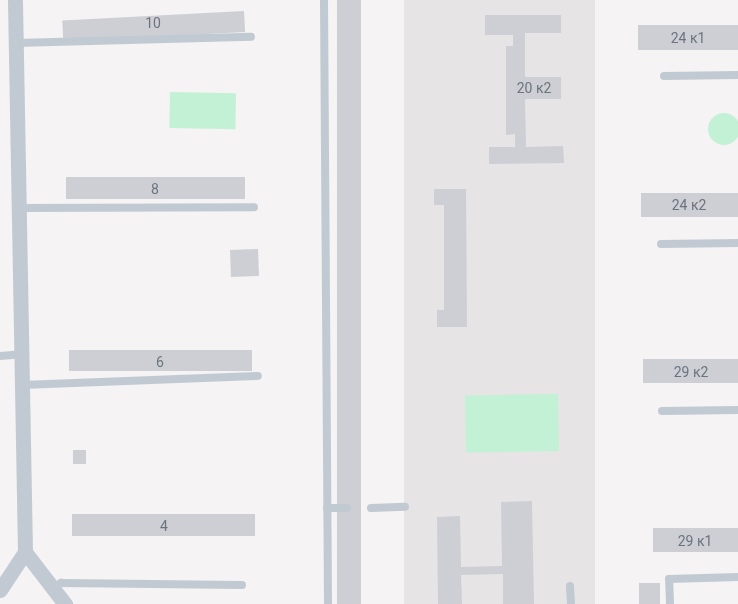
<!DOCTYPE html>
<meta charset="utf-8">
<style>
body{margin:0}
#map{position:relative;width:738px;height:604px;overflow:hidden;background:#f5f3f3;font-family:Roboto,sans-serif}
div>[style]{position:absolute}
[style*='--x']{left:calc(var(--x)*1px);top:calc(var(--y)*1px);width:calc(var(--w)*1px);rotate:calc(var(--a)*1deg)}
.education>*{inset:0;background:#e6e4e5;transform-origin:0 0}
.green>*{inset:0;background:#c3f1d5;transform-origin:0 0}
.round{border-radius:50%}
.building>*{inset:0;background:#cdcfd5;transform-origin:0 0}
.service>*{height:8px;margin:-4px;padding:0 4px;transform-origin:4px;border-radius:4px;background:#c1cad2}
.minor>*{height:15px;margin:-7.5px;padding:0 7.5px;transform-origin:7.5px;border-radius:7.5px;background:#c1cad2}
span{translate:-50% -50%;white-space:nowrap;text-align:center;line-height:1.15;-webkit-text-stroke:5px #fff;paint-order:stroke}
.number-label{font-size:14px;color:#6b747e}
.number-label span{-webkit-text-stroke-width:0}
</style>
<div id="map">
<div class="education">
<i style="left:404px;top:0;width:191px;height:604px"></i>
</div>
<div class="green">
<i style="left:170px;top:92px;width:66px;height:36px;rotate:1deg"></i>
<i class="round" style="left:708px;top:113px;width:32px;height:32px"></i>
<i style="left:558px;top:394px;width:57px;height:93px;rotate:89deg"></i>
</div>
<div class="building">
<i style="left:337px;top:0;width:24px;height:604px"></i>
<i style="left:244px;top:11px;width:21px;height:182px;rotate:87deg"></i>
<i style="clip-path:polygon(485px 15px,561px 15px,561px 33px,525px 33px,525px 77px,561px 77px,561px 99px,525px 99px,526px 147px,563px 146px,564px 163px,489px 164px,489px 147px,515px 147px,515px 134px,506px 135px,506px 46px,513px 46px,513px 35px,485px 35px)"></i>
<i style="left:738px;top:25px;width:25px;height:100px;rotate:90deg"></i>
<i style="left:245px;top:177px;width:22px;height:179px;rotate:90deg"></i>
<i style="clip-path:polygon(434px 189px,466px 189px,467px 327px,437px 327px,437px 310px,444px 310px,444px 205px,434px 205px)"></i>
<i style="left:738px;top:193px;width:24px;height:97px;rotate:90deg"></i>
<i style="left:258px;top:249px;width:27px;height:28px;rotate:88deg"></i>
<i style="left:252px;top:350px;width:21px;height:183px;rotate:90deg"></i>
<i style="left:738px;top:359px;width:24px;height:95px;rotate:90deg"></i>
<i style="left:73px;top:450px;width:13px;height:14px"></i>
<i style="clip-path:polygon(532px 501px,534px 604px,503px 604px,503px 574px,461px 575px,462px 604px,438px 604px,437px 517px,460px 516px,461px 567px,502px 566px,501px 502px)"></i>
<i style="left:255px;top:514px;width:22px;height:183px;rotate:90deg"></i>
<i style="left:738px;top:528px;width:24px;height:85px;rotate:90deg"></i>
<i style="left:660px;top:583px;width:21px;height:21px;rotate:90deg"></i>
</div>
<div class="service">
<i style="--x:324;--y:0;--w:604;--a:89.62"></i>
<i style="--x:16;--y:43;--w:235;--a:-1.5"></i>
<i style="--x:664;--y:76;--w:74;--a:-0.8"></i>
<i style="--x:18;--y:208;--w:236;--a:-0.2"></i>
<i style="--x:661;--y:244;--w:77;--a:-0.7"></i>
<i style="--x:0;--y:356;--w:21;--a:-5"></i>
<i style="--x:22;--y:385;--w:236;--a:-2.2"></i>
<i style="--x:662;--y:411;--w:76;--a:-0.8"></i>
<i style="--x:327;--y:508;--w:20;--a:0"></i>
<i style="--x:371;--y:508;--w:34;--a:-2"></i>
<i style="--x:570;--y:586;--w:18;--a:87"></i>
<i style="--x:54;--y:588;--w:9;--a:-36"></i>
<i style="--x:61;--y:583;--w:181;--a:0.6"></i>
<i style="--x:670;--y:604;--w:25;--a:-92"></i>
<i style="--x:669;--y:579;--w:69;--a:-1.7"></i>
</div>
<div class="minor">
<i style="--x:25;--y:552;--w:66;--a:52.4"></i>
<i style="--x:0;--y:590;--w:45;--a:-56.7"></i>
<i style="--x:25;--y:552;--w:552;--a:-91.04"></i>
</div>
<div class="number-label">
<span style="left:153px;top:23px">10</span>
<span style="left:688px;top:38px">24 к1</span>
<span style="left:534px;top:88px">20 к2</span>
<span style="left:155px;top:189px">8</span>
<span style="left:689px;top:205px">24 к2</span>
<span style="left:160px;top:362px">6</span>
<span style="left:691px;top:372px">29 к2</span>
<span style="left:164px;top:526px">4</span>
<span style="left:695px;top:541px">29 к1</span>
</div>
</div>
